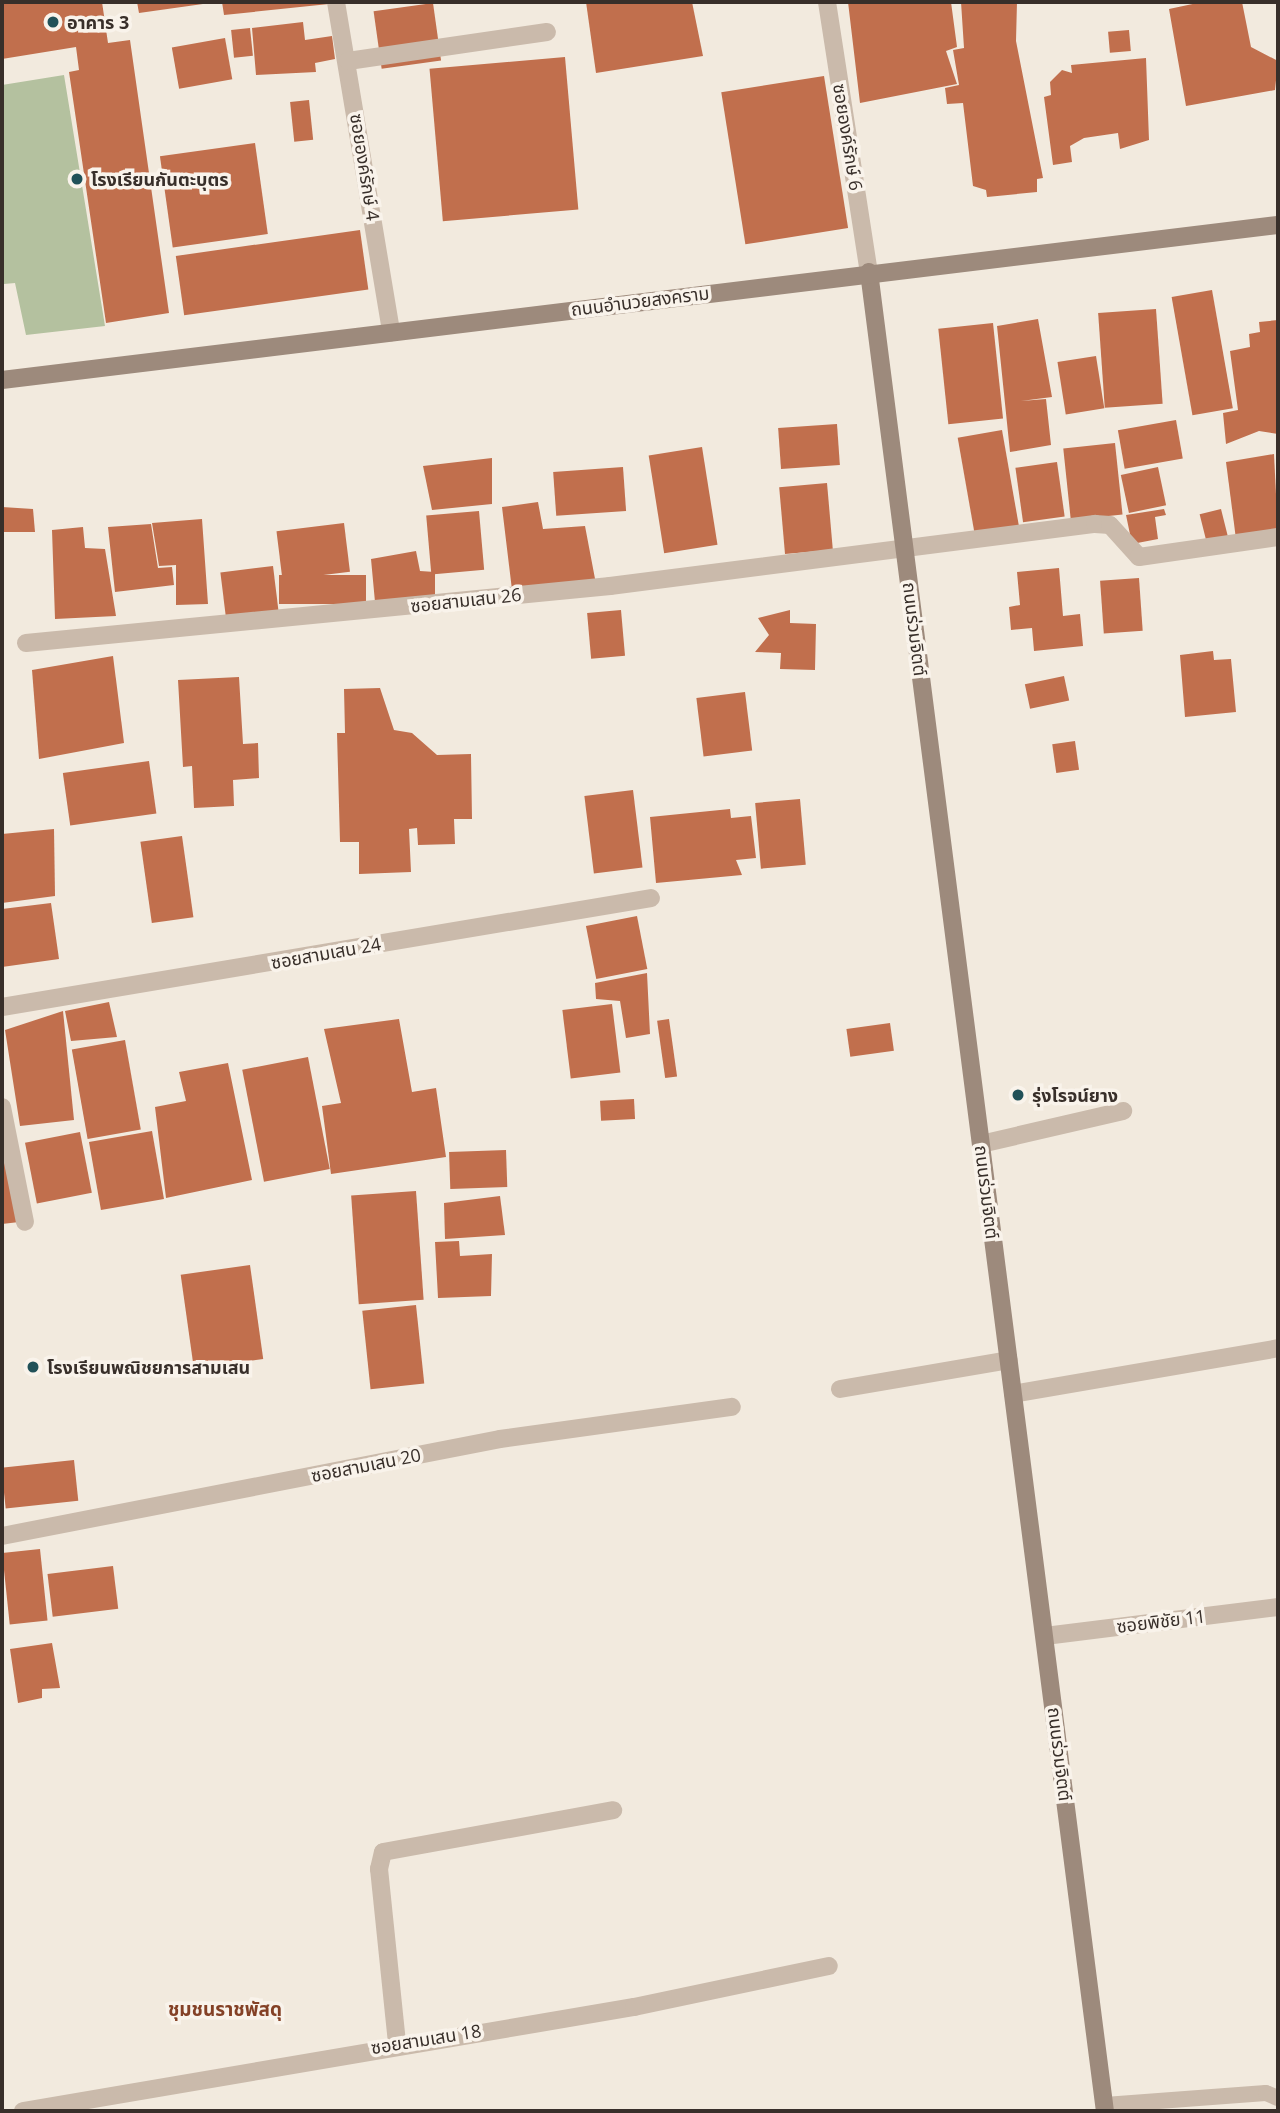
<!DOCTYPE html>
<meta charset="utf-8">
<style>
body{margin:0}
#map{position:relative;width:1280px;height:2113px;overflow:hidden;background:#f2eade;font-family:"Open Sans","Noto Sans Thai",sans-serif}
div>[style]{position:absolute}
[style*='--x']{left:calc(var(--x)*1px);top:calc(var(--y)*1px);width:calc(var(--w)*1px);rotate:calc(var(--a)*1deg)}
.green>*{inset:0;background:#b4c19f}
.building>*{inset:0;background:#c16f4d;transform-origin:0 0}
.lane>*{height:16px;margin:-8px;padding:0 8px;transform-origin:8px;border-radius:8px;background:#cabaab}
.street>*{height:18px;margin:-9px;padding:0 9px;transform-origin:9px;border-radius:9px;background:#cabaab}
.secondary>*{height:18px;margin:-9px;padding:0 9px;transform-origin:9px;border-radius:9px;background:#9d8a7c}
.dots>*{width:19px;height:19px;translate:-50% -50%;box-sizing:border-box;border:4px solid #f9f3eb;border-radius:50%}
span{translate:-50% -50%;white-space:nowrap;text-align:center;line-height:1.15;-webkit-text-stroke:7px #f9f3eb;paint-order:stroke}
.poi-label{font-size:18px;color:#382f2a;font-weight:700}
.left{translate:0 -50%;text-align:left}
.street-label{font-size:18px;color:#382f2a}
.neighbourhood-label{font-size:19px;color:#844126;font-weight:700}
.frame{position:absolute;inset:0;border:4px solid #382f2a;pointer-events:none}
</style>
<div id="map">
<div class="green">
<i style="clip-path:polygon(64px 75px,105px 326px,26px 335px,15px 283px,4px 284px,2px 270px,2px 85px)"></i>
</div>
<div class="building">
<i style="clip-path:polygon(2px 2px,102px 2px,108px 43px,130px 40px,169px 313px,106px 323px,69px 72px,79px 70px,76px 47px,2px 59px)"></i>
<i style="clip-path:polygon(137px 2px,210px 2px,210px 3px,139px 13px)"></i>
<i style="clip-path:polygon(222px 2px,329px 2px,329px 4px,224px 15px)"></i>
<i style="clip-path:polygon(586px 2px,692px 2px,703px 56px,596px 73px)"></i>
<i style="clip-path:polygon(848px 2px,951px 2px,957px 47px,946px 51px,957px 84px,860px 103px)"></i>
<i style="clip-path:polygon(961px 2px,1017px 2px,1016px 41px,1043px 178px,1037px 179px,1037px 192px,987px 197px,986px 190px,973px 186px,963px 103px,947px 104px,945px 88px,959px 85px,953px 50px,964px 48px)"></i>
<i style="clip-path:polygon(1202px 2px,1242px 2px,1251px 47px,1278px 61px,1275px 90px,1186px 106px,1169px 9px)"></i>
<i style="left:433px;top:3px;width:58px;height:60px;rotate:82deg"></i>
<i style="clip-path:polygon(303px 22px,305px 40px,332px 36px,335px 59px,315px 63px,316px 72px,256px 75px,252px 28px)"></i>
<i style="left:250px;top:28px;width:28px;height:19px;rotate:84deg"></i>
<i style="left:1129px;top:30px;width:21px;height:21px;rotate:85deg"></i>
<i style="left:225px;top:38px;width:42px;height:54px;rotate:80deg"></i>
<i style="left:565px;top:57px;width:153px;height:136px;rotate:85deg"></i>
<i style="clip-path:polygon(1146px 58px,1149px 140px,1120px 149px,1118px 133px,1084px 138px,1070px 146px,1072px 162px,1053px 165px,1044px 97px,1051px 95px,1050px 82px,1062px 70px,1072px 73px,1071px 65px)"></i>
<i style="left:824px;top:76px;width:154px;height:104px;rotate:81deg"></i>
<i style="left:309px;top:100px;width:40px;height:19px;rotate:84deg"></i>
<i style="left:255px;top:143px;width:92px;height:96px;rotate:82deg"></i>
<i style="left:360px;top:230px;width:60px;height:186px;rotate:82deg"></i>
<i style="left:1212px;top:290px;width:120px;height:41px;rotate:80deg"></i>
<i style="left:1156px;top:309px;width:95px;height:58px;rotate:86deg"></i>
<i style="clip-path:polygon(1038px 319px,1052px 397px,1021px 401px,1046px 399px,1051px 445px,1010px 452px,997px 326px)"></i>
<i style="clip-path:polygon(1278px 320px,1278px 434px,1259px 431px,1226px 444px,1223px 413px,1238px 410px,1230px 351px,1250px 347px,1249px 334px,1260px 332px,1259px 322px)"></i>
<i style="left:993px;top:323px;width:96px;height:55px;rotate:84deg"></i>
<i style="left:1096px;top:356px;width:53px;height:39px;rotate:81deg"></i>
<i style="left:1176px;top:420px;width:39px;height:59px;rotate:80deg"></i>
<i style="left:837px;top:424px;width:41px;height:59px;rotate:86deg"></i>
<i style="left:1002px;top:430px;width:98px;height:45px;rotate:80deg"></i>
<i style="left:1115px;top:443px;width:72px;height:52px;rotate:84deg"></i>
<i style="left:702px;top:447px;width:99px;height:54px;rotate:81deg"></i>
<i style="clip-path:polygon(1274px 454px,1278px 534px,1236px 539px,1226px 462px)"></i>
<i style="clip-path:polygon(492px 458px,492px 504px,432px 510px,423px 466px)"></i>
<i style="left:1057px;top:462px;width:55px;height:42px;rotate:82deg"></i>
<i style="left:623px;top:467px;width:44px;height:70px;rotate:86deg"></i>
<i style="left:1158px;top:467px;width:39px;height:38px;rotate:78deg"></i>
<i style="left:827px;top:483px;width:67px;height:48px;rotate:85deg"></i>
<i style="clip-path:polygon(538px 502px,543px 529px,585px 526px,596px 584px,512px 590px,502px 507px)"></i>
<i style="clip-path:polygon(2px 507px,33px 509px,35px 532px,2px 532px)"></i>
<i style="clip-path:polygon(1164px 509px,1166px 515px,1155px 517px,1158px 539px,1132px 544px,1126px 515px)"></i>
<i style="left:1221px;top:509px;width:33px;height:22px;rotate:76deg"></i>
<i style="left:479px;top:511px;width:59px;height:53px;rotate:85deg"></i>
<i style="clip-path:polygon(202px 519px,208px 604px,176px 605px,176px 565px,159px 566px,152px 523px)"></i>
<i style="left:344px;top:523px;width:49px;height:68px;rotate:83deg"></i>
<i style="clip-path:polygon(151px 524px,158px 568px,172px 567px,174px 585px,115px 592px,108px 527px)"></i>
<i style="clip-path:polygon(83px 527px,85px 548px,105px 549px,116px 616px,55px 619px,52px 530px)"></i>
<i style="clip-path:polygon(416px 551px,420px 571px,435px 572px,435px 598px,375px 602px,371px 559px)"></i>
<i style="left:273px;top:566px;width:47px;height:53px;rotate:83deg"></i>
<i style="clip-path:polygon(1059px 568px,1063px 616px,1080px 614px,1083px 646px,1034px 651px,1032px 628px,1011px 630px,1009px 607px,1020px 605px,1017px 572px)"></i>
<i style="left:366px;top:575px;width:29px;height:87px;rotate:90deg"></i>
<i style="left:1139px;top:578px;width:53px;height:39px;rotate:86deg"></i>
<i style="left:621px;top:610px;width:46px;height:34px;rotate:85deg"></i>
<i style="clip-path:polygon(790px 610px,790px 623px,816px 624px,815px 670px,780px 669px,781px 653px,755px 652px,769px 635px,758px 618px)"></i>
<i style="clip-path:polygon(1213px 651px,1214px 660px,1231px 659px,1236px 712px,1185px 717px,1180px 655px)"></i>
<i style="clip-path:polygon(113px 656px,124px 743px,39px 759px,32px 670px)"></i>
<i style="left:1064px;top:676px;width:25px;height:40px;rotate:78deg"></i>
<i style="clip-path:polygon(239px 677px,243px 744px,258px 743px,259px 778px,233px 780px,234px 806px,194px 808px,192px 766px,183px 767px,178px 680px)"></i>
<i style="clip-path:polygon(380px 688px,394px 730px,412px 733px,437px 755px,471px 754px,472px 819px,454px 819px,455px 844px,418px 845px,417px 828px,409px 829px,411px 872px,359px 874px,359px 842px,340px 842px,337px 733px,345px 733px,344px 689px)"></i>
<i style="left:745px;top:692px;width:59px;height:49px;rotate:83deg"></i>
<i style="left:1075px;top:741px;width:29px;height:23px;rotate:82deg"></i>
<i style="left:149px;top:761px;width:53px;height:87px;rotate:82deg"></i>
<i style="left:633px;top:790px;width:78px;height:49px;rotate:83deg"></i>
<i style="left:800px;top:799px;width:66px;height:45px;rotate:85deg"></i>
<i style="clip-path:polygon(730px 809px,731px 818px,751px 816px,756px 858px,736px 860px,742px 875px,656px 883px,650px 817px)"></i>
<i style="clip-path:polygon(54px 829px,55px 896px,2px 903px,2px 834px)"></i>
<i style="left:182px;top:836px;width:82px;height:42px;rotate:82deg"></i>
<i style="clip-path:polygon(51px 903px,59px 959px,2px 967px,2px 909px)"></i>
<i style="left:637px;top:916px;width:54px;height:52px;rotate:79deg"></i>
<i style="clip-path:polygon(647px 973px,650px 1034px,626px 1038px,620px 1001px,596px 999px,595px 983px)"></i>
<i style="clip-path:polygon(109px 1002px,117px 1037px,71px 1041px,65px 1011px)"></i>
<i style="left:612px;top:1004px;width:69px;height:50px;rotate:83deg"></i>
<i style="clip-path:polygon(63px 1011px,74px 1120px,20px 1126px,5px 1030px)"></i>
<i style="clip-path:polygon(399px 1019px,412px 1092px,436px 1088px,446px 1157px,331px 1174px,322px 1106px,341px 1103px,324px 1029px)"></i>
<i style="left:669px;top:1019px;width:58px;height:12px;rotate:82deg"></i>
<i style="left:890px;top:1023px;width:28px;height:44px;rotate:82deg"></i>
<i style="left:125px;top:1040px;width:91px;height:54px;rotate:80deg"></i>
<i style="left:308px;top:1057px;width:114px;height:67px;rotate:79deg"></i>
<i style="clip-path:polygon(228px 1063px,252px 1180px,166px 1198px,155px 1107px,186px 1101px,179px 1072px)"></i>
<i style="left:634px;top:1099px;width:20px;height:34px;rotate:87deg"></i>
<i style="left:152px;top:1131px;width:69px;height:64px;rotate:80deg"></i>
<i style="left:80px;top:1132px;width:62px;height:56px;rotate:79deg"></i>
<i style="clip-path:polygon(2px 1149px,19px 1222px,2px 1224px)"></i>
<i style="left:506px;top:1150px;width:37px;height:57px;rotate:88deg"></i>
<i style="left:416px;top:1191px;width:109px;height:65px;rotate:86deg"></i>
<i style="clip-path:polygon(500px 1196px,505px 1235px,445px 1239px,444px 1203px)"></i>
<i style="clip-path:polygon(459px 1241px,460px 1256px,492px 1254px,491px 1296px,438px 1298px,435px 1242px)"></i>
<i style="left:250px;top:1265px;width:95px;height:70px;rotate:82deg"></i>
<i style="left:416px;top:1305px;width:79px;height:54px;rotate:84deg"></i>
<i style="left:74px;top:1460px;width:41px;height:73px;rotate:84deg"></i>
<i style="left:40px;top:1549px;width:72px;height:38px;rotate:84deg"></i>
<i style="left:113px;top:1566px;width:43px;height:66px;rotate:83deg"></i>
<i style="clip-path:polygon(52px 1643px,60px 1688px,42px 1689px,42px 1698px,18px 1703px,10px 1649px)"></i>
</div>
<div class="lane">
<i style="--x:1105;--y:2105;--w:161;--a:-4.3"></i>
<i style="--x:1266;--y:2093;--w:13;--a:23"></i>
</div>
<div class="street">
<i style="--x:336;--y:2;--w:335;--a:80.5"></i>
<i style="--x:827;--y:2;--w:273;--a:81.2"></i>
<i style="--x:348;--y:61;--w:201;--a:-8.3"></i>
<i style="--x:26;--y:643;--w:587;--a:-5.57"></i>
<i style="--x:610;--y:586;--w:489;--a:-7.3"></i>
<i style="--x:1095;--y:524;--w:15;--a:4"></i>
<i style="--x:1110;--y:525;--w:43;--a:47.8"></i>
<i style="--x:1139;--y:557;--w:140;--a:-8.2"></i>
<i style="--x:2;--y:1007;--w:658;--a:-9.53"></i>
<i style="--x:2;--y:1107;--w:117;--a:78.7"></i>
<i style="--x:981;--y:1144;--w:146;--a:-13.1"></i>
<i style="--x:840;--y:1389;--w:171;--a:-9.7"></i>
<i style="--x:1013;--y:1394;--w:269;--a:-9.8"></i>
<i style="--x:2;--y:1536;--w:507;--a:-11.02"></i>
<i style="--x:500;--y:1439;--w:234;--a:-7.9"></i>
<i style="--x:1045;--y:1636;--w:235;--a:-7.1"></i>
<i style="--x:397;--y:2043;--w:175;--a:-95.9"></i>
<i style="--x:379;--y:1869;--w:17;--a:-77"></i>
<i style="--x:383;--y:1852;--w:234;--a:-10.3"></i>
<i style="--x:23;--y:2111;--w:620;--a:-9.66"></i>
<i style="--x:634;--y:2007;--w:199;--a:-11.9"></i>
</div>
<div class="secondary">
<i style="--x:869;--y:272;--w:1854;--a:82.69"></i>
<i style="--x:2;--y:380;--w:1285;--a:-6.93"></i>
</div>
<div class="dots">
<i style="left:53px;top:22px;background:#215158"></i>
<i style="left:77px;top:179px;background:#215158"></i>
<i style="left:1018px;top:1095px;background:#215158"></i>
<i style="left:33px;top:1367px;background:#215158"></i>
</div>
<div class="poi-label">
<span class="left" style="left:67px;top:22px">อาคาร 3</span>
<span class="left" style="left:91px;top:179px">โรงเรียนกันตะบุตร</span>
<span class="left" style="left:1032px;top:1095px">รุ่งโรจน์ยาง</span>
<span class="left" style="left:47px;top:1367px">โรงเรียนพณิชยการสามเสน</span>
</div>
<div class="street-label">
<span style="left:848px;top:137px;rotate:81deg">ซอยองค์รักษ์ 6</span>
<span style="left:365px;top:167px;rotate:81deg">ซอยองค์รักษ์ 4</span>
<span style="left:640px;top:301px;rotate:-7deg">ถนนอำนวยสงคราม</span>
<span style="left:466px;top:600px;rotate:-6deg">ซอยสามเสน 26</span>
<span style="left:915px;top:629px;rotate:83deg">ถนนร่วมจิตต์</span>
<span style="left:326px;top:953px;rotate:-10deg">ซอยสามเสน 24</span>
<span style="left:987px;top:1192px;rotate:83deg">ถนนร่วมจิตต์</span>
<span style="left:366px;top:1465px;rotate:-11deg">ซอยสามเสน 20</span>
<span style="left:1161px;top:1621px;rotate:-7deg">ซอยพิชัย 11</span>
<span style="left:1060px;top:1754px;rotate:83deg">ถนนร่วมจิตต์</span>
<span style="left:426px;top:2039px;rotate:-9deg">ซอยสามเสน 18</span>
</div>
<div class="neighbourhood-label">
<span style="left:225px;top:2010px">ชุมชนราชพัสดุ</span>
</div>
<div class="frame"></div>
</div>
